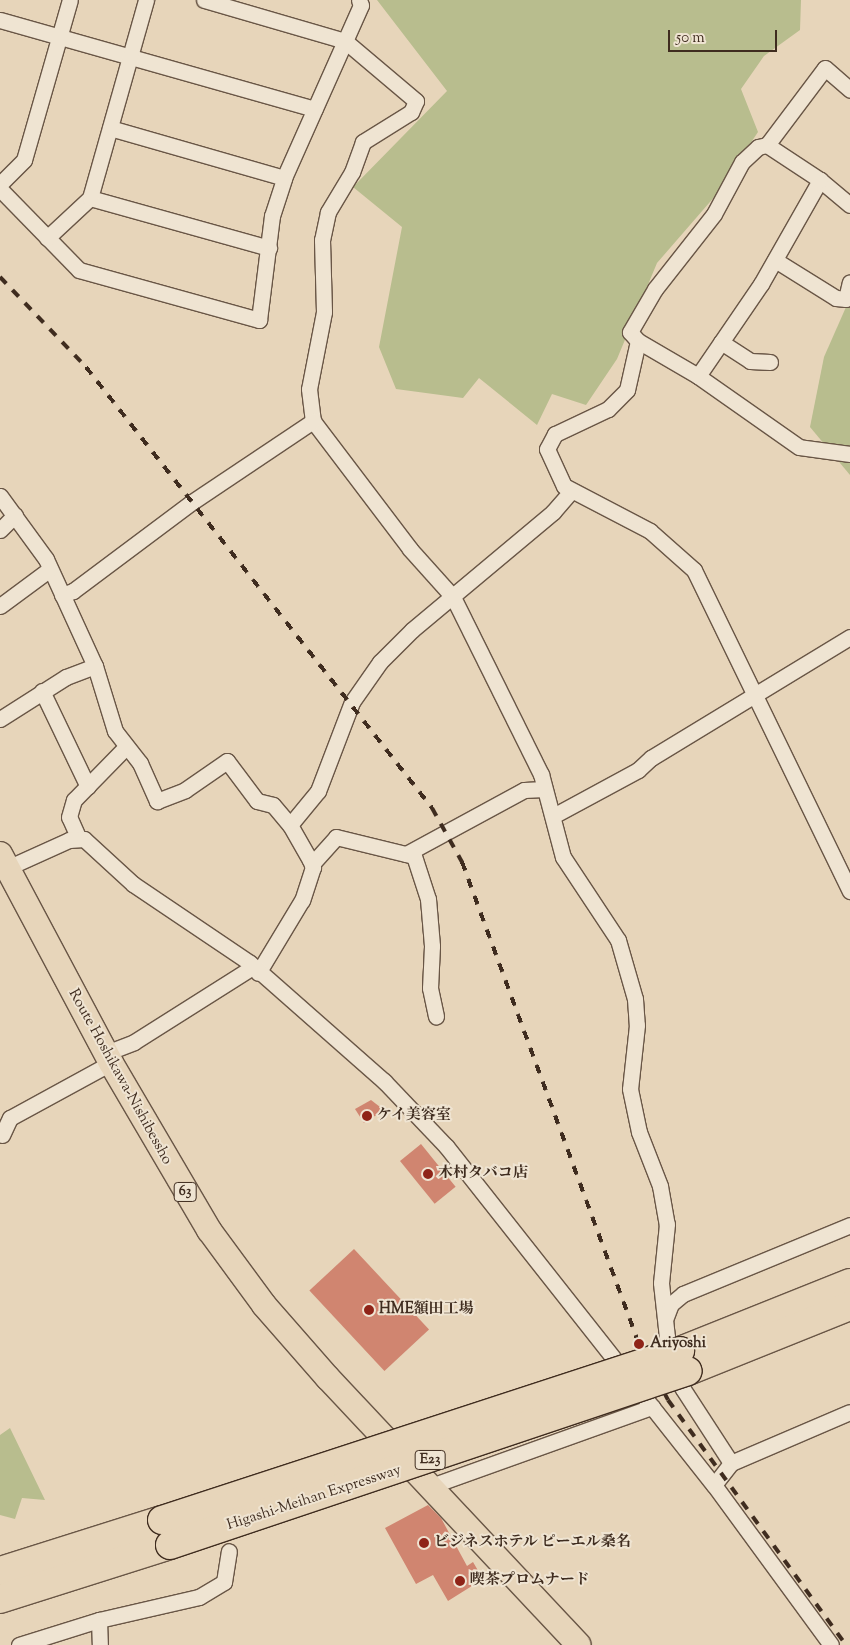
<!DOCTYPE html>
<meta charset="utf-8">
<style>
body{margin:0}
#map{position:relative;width:850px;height:1645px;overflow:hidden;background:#e7d5ba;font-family:"Sorts Mill Goudy","Noto Serif JP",serif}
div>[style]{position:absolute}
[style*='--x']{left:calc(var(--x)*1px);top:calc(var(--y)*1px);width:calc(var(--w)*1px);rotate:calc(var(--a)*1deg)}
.green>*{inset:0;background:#b8bd8e}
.building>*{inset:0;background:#d08570;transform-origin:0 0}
.roads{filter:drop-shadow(1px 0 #695646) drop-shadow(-1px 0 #695646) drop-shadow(0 1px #695646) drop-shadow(0 -1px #695646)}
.street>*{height:15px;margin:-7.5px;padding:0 7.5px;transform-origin:7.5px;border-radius:7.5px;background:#efe4d2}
.primary>*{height:24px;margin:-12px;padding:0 12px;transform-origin:12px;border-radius:12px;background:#e7d5ba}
.highway>*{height:28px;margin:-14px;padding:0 14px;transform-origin:14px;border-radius:14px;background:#e7d5ba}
.rail>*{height:4px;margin-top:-2px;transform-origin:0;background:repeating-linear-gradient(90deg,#3f2c1f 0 9px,transparent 0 18px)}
.bridges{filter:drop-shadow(1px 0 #3f2c1f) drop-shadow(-1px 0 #3f2c1f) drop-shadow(0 1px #3f2c1f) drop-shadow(0 -1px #3f2c1f)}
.highway-bridge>*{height:28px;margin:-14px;padding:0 14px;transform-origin:14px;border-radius:14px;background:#e7d5ba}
.dots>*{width:14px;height:14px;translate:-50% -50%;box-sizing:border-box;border:2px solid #efe4d2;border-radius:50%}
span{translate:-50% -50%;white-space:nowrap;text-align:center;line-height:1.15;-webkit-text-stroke:4px #efe4d2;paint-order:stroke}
.shield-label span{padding:1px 4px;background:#efe4d2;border:1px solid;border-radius:4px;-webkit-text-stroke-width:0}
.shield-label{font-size:14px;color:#3f2c1f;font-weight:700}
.street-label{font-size:15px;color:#3f2c1f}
.poi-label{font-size:15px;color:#3f2c1f;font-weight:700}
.left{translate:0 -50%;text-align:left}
.scale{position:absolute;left:668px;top:30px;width:109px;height:22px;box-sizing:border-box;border:2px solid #3f2c1f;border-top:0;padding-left:6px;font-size:15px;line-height:18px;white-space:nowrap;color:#3f2c1f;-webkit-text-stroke:4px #efe4d2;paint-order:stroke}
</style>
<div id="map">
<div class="green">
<i style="clip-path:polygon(377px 0,801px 0,800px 30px,764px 56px,741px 89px,758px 132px,716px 195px,657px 263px,617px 359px,586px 405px,552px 394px,537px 425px,479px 378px,463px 398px,396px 389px,379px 347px,402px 227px,353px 187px,447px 91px)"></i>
<i style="clip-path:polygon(850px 298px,850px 475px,810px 427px,824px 357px)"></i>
<i style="clip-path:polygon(10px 1428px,45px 1500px,22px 1498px,15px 1519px,0 1515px,0 1435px)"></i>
</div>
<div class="building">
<i style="clip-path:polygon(371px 1100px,384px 1110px,364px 1123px,355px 1109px)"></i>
<i style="left:421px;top:1144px;width:55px;height:27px;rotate:51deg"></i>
<i style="left:354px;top:1249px;width:110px;height:61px;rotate:47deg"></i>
<i style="clip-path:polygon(428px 1505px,441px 1518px,467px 1566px,473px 1562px,483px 1579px,448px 1601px,433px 1575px,416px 1584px,385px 1528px)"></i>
</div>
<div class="roads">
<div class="street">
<i style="--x:204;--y:0;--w:147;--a:16.2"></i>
<i style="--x:345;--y:41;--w:93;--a:40.2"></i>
<i style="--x:416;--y:101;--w:12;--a:114"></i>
<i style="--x:411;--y:112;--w:57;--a:148"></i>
<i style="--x:363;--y:142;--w:32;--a:110"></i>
<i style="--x:352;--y:172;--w:47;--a:121"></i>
<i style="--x:328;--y:212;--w:29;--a:102"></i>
<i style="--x:322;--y:240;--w:72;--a:88.4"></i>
<i style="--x:324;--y:312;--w:78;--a:101"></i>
<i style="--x:309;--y:389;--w:32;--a:83"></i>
<i style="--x:313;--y:421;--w:161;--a:52.8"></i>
<i style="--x:410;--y:549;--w:64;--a:48.1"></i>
<i style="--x:453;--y:597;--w:198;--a:63.6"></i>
<i style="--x:541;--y:774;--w:86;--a:75.2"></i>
<i style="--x:563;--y:857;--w:100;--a:56.5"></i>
<i style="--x:618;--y:940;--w:61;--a:73.9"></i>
<i style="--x:635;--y:999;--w:26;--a:86"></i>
<i style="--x:637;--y:1025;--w:64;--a:96.2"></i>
<i style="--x:630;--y:1089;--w:44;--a:78.2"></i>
<i style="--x:639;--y:1132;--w:58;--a:68.7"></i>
<i style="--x:660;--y:1186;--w:39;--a:80"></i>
<i style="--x:667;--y:1224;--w:59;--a:95.8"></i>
<i style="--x:661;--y:1283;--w:54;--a:83.7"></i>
<i style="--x:667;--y:1337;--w:54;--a:72.9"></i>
<i style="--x:683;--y:1389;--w:88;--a:57"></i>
<i style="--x:0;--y:20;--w:327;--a:15.8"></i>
<i style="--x:110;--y:128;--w:181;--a:16"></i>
<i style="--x:820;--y:180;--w:39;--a:40"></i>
<i style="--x:0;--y:184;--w:34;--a:-45"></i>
<i style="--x:24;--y:160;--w:166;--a:-74"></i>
<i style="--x:0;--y:189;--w:113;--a:45.7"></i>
<i style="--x:79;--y:270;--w:187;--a:15.5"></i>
<i style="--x:259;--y:320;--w:105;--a:-82.9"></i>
<i style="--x:272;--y:216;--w:40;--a:-72"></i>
<i style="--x:284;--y:178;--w:189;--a:-66"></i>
<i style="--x:361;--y:5;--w:5;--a:-112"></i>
<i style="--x:90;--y:198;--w:186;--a:15.6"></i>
<i style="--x:47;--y:238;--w:59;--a:-42.9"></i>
<i style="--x:90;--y:198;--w:206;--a:-74.2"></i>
<i style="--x:775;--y:260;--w:72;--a:31.9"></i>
<i style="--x:836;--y:298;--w:10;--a:6"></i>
<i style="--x:846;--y:299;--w:17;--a:-77"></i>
<i style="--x:638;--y:341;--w:12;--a:-132"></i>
<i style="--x:630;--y:332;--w:50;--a:-59.8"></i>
<i style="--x:655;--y:289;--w:95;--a:-51.8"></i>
<i style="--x:714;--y:214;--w:59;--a:-61.7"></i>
<i style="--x:742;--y:162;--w:22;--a:-43"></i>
<i style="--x:758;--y:147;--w:9;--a:-13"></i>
<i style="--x:721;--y:342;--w:35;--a:33"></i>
<i style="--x:750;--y:361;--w:20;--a:3"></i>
<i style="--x:698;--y:376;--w:112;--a:-55.6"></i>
<i style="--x:761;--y:284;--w:120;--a:-60.4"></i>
<i style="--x:820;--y:180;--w:64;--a:-146.6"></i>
<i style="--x:767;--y:145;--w:96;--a:-53"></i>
<i style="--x:825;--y:68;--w:33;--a:41"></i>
<i style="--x:850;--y:454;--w:51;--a:-172.2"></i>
<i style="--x:799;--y:447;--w:123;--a:-144.9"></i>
<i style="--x:698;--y:376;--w:69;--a:-149.7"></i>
<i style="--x:638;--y:341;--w:50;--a:102.7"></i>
<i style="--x:627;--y:390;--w:27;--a:135"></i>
<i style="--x:608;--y:409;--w:59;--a:154.7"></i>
<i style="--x:555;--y:434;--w:17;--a:118"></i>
<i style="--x:547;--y:449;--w:41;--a:65.3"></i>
<i style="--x:564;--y:486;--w:97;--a:27.6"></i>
<i style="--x:650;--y:531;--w:59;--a:41.6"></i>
<i style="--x:694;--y:570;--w:357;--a:64.1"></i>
<i style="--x:0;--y:496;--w:78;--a:53.9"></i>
<i style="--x:46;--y:559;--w:118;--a:65.4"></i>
<i style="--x:95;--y:666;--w:68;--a:72.9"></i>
<i style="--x:115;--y:731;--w:41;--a:52"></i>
<i style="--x:140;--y:763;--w:42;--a:65.9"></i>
<i style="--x:157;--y:801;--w:30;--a:-21"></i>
<i style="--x:185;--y:790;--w:51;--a:-34.6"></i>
<i style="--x:227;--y:761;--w:50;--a:53.1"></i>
<i style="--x:257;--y:801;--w:16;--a:14"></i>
<i style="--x:273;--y:805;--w:26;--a:50"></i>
<i style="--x:290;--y:825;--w:40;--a:60.3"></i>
<i style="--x:310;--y:860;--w:8;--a:67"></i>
<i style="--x:313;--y:867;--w:35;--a:108"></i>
<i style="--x:302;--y:900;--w:85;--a:121.1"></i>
<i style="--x:0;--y:530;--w:21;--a:-45"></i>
<i style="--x:62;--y:595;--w:12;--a:-20"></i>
<i style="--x:73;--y:591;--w:149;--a:-36.8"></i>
<i style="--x:192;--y:502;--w:146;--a:-33.8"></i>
<i style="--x:0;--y:606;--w:62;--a:-36.5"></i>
<i style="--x:42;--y:691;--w:106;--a:64.4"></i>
<i style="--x:0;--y:719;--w:78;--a:-32.5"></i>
<i style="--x:66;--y:677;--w:31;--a:-21"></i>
<i style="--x:553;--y:816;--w:97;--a:-28.4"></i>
<i style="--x:638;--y:770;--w:18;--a:-43"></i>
<i style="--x:651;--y:758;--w:233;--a:-31.3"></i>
<i style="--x:290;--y:825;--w:44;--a:-50.5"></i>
<i style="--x:318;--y:791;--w:95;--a:-69.1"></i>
<i style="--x:352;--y:702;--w:49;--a:-55"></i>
<i style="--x:380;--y:662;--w:45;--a:-45"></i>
<i style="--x:412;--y:630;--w:184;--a:-39.9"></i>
<i style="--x:553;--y:512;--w:28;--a:-49"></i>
<i style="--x:79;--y:839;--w:24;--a:-114"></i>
<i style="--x:69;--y:817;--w:18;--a:-74"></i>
<i style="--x:74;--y:800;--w:73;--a:-45.6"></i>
<i style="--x:406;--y:854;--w:134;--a:-28.5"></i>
<i style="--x:524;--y:790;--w:20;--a:-3"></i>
<i style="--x:312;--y:864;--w:36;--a:-48"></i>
<i style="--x:336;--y:837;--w:80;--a:13.7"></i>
<i style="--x:414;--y:856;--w:45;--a:72"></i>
<i style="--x:428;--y:899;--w:47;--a:85.1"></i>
<i style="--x:432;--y:946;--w:42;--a:92.7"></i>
<i style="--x:430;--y:988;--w:29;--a:78"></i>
<i style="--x:7;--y:868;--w:68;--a:-24.3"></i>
<i style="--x:69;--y:840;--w:15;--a:-4"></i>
<i style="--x:84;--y:839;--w:67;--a:42.6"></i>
<i style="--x:133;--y:884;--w:141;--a:34"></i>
<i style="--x:250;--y:963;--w:179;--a:41.4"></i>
<i style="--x:384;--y:1081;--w:90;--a:46.4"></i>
<i style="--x:446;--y:1146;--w:432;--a:51.7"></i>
<i style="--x:714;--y:1485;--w:198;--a:53.8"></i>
<i style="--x:106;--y:1053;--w:30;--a:-21"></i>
<i style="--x:134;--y:1042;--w:138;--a:-32.3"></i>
<i style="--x:2;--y:1135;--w:19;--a:-65"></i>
<i style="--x:10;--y:1118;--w:115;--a:-28.6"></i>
<i style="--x:666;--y:1317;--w:14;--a:-69"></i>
<i style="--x:671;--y:1304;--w:16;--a:-40"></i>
<i style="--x:683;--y:1294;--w:181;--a:-22.4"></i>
<i style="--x:714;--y:1485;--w:28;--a:-52"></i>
<i style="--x:731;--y:1463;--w:129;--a:-23.2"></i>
<i style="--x:431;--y:1486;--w:235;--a:-19.7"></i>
<i style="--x:99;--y:1620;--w:25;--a:88"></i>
<i style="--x:19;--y:1645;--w:84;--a:-17.4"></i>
<i style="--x:99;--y:1620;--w:103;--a:-13"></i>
<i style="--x:199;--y:1597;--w:29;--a:-31"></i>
<i style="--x:224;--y:1582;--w:31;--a:-81"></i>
</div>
<div class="primary">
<i style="--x:0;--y:854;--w:237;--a:62"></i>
<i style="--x:111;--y:1063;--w:194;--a:59.6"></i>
<i style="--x:209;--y:1230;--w:93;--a:53.7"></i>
<i style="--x:264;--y:1305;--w:97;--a:48.8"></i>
<i style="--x:328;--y:1378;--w:366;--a:46.8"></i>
</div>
<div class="highway">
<i style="--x:680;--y:1351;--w:183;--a:-21.8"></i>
<i style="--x:688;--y:1371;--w:175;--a:-21.9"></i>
<i style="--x:0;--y:1571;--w:170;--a:-17.5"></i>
<i style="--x:0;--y:1599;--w:178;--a:-17.6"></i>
</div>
</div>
<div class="rail">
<i style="--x:0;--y:277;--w:124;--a:46.3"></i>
<i style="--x:86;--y:367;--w:561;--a:51.88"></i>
<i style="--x:432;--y:808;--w:62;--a:60.9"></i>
<i style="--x:462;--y:862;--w:513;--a:69.84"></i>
<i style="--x:639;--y:1344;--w:63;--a:62.6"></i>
<i style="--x:668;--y:1400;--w:303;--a:54"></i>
</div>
<div class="bridges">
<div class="highway-bridge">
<i style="--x:162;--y:1520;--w:545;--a:-18.07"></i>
<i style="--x:170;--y:1545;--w:546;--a:-18.57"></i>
</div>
</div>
<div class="dots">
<i style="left:367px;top:1116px;background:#8f2418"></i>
<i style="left:428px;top:1174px;background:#8f2418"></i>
<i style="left:369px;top:1310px;background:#8f2418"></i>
<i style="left:639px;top:1344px;background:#8f2418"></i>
<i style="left:424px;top:1543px;background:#8f2418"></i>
<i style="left:460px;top:1581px;background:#8f2418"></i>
</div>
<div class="shield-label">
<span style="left:185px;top:1192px">63</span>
<span style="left:430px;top:1460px">E23</span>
</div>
<div class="street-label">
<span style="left:120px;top:1077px;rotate:61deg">Route Hoshikawa-Nishibessho</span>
<span style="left:314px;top:1498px;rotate:-18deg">Higashi-Meihan Expressway</span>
</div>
<div class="poi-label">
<span class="left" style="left:377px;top:1116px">ケイ美容室</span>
<span class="left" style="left:438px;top:1174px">木村タバコ店</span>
<span class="left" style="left:379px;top:1310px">HME額田工場</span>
<span class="left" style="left:650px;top:1344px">Ariyoshi</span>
<span class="left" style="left:434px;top:1543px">ビジネスホテル ピーエル桑名</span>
<span class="left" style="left:470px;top:1581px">喫茶プロムナード</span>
</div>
<div class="scale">50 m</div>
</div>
